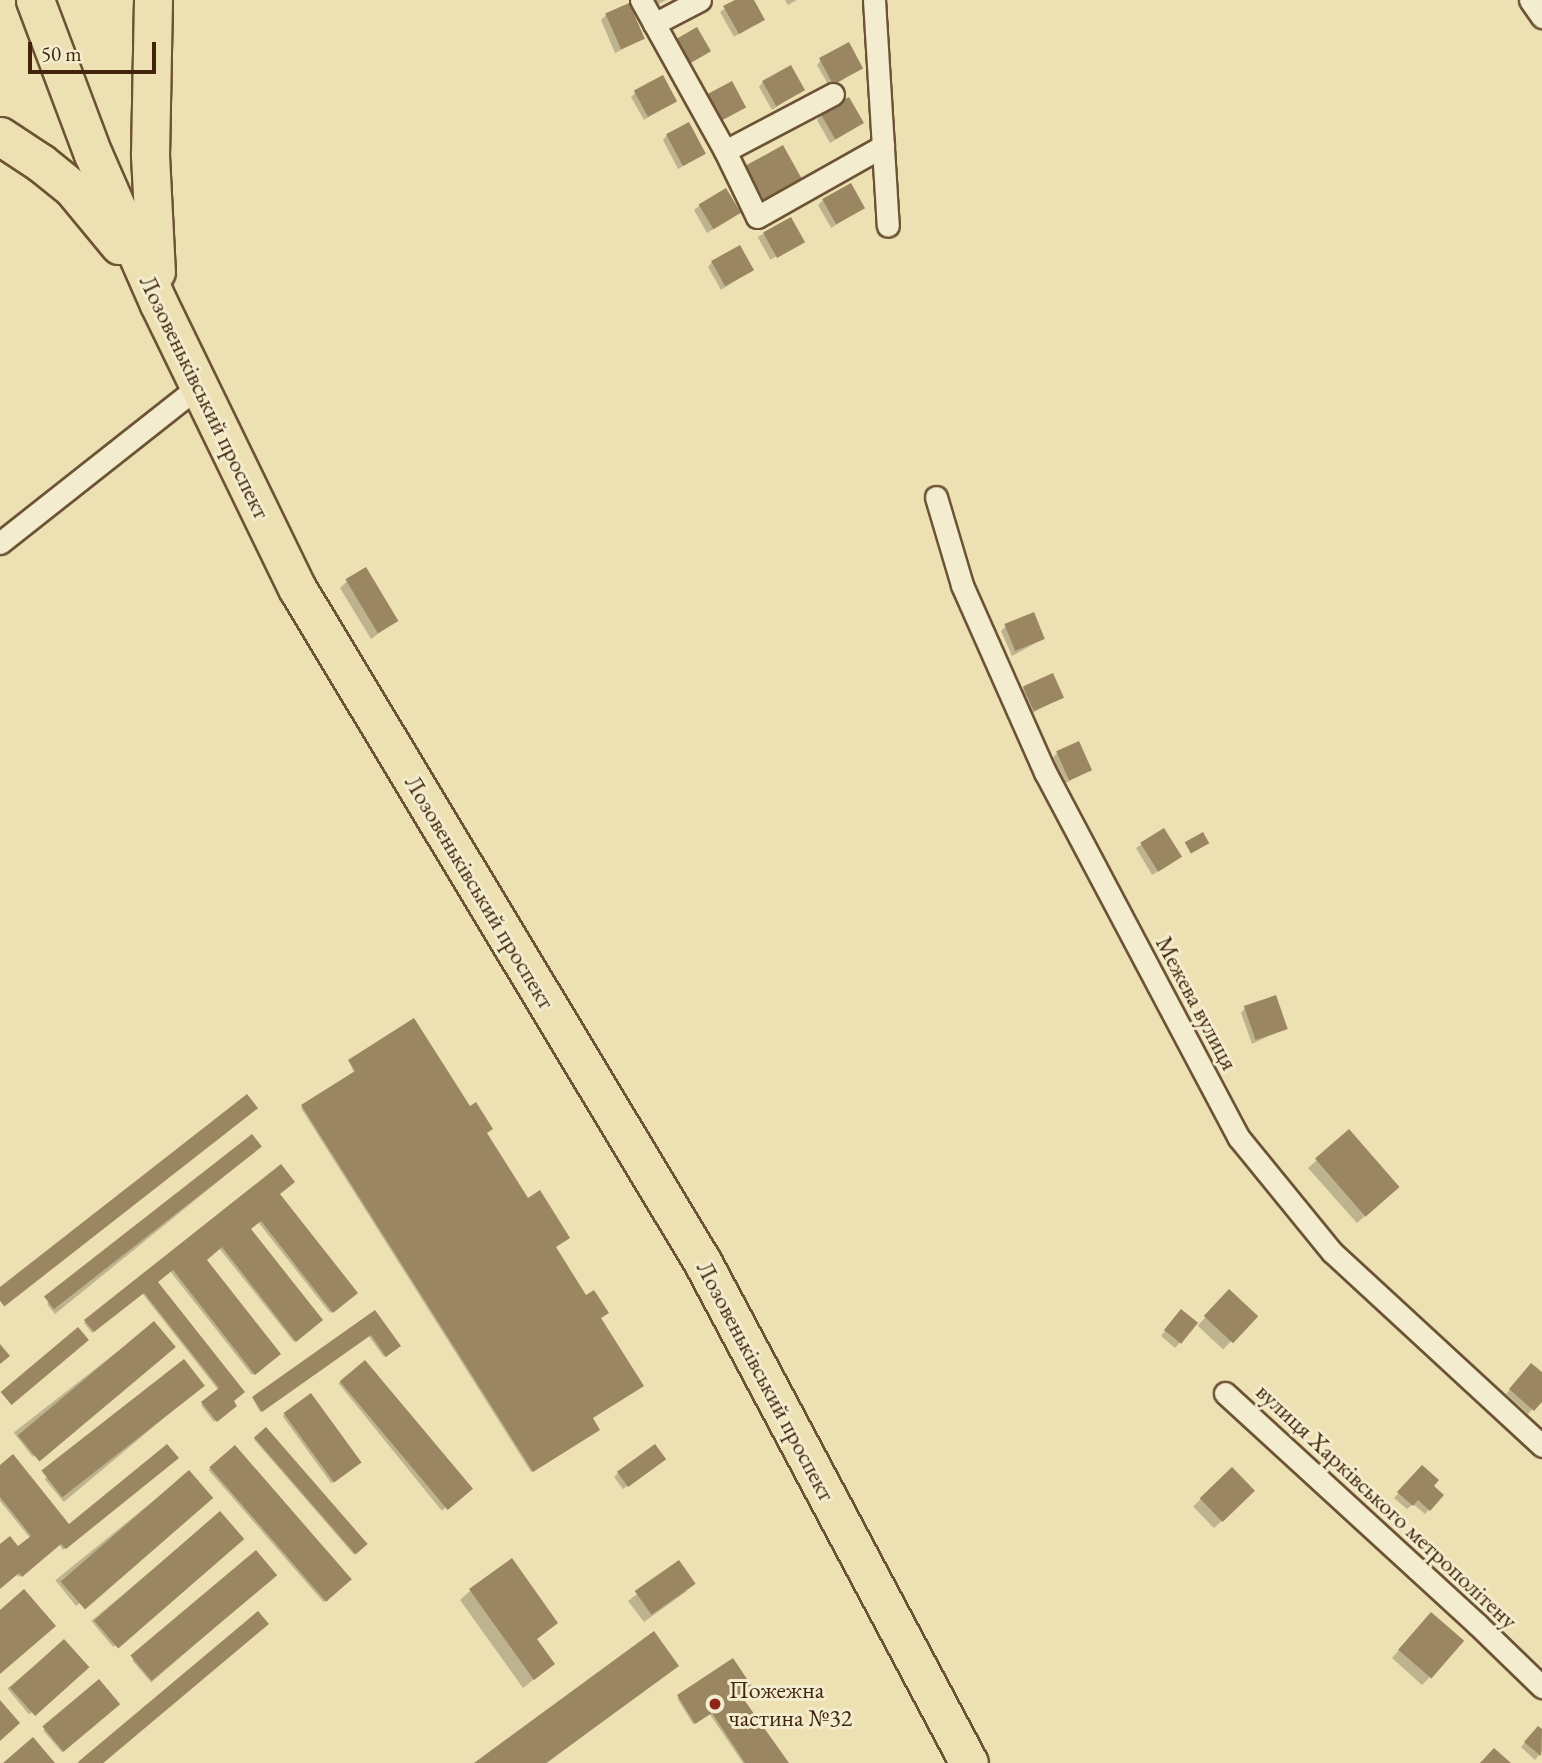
<!DOCTYPE html>
<meta charset="utf-8">
<style>
body{margin:0}
#map{position:relative;width:1542px;height:1763px;overflow:hidden;background:#ede1b3;font-family:"EB Garamond",serif}
div>[style]{position:absolute}
[style*='--x']{left:calc(var(--x)*1px);top:calc(var(--y)*1px);width:calc(var(--w)*1px);rotate:calc(var(--a)*1deg)}
.shadow>*{inset:0;background:#0003;transform-origin:0 0}
.building>*{inset:0;background:#9b8662;transform-origin:0 0}
.roads{filter:drop-shadow(2px 0 #6d5335) drop-shadow(-2px 0 #6d5335) drop-shadow(0 2px #6d5335) drop-shadow(0 -2px #6d5335)}
.street>*{height:21px;margin:-10.5px;padding:0 10.5px;transform-origin:10.5px;border-radius:10.5px;background:#f3ecce}
.highway>*{height:37px;margin:-18.5px;padding:0 18.5px;transform-origin:18.5px;border-radius:18.5px;background:#ede1b3}
.dots>*{width:19px;height:19px;translate:-50% -50%;box-sizing:border-box;border:4px solid #f3ecce;border-radius:50%}
span{translate:-50% -50%;white-space:nowrap;text-align:center;line-height:1.15;-webkit-text-stroke:6px #f3ecce;paint-order:stroke}
.street-label{font-size:24px;color:#42240b}
.poi-label{font-size:24px;color:#42240b}
.left{translate:0 -50%;text-align:left}
.scale{position:absolute;left:28px;top:42px;width:128px;height:32px;box-sizing:border-box;border:4px solid #42240b;border-top:0;padding-left:9px;font-size:21px;line-height:24px;white-space:nowrap;color:#42240b;-webkit-text-stroke:5px #f3ecce;paint-order:stroke}
</style>
<div id="map">
<div class="shadow">
<i style="clip-path:polygon(651px 0,666px 0,654px 6px)"></i>
<i style="clip-path:polygon(738px 0,752px 0,763px 19px,734px 37px,720px 12px)"></i>
<i style="clip-path:polygon(785px 0,797px 0,788px 5px)"></i>
<i style="clip-path:polygon(606px 15px,643px 39px,615px 53px,601px 20px)"></i>
<i style="clip-path:polygon(821px 60px,861px 68px,830px 88px,817px 65px)"></i>
<i style="clip-path:polygon(763px 82px,803px 90px,772px 110px,759px 87px)"></i>
<i style="clip-path:polygon(635px 93px,675px 100px,644px 120px,631px 97px)"></i>
<i style="clip-path:polygon(822px 115px,861px 123px,830px 143px,817px 120px)"></i>
<i style="clip-path:polygon(667px 135px,704px 154px,678px 169px,663px 140px)"></i>
<i style="clip-path:polygon(748px 167px,801px 181px,759px 208px,740px 175px)"></i>
<i style="clip-path:polygon(823px 200px,863px 208px,831px 228px,818px 205px)"></i>
<i style="clip-path:polygon(699px 206px,739px 213px,707px 233px,694px 210px)"></i>
<i style="left:790px;top:219px;width:26px;height:37px;rotate:61deg"></i>
<i style="clip-path:polygon(712px 262px,752px 270px,721px 290px,708px 267px)"></i>
<i style="clip-path:polygon(347px 581px,396px 621px,371px 639px,340px 588px)"></i>
<i style="clip-path:polygon(1006px 626px,1043px 639px,1012px 656px,1001px 631px)"></i>
<i style="clip-path:polygon(1024px 688px,1062px 697px,1029px 715px,1019px 692px)"></i>
<i style="clip-path:polygon(1057px 753px,1090px 770px,1064px 784px,1053px 758px)"></i>
<i style="clip-path:polygon(1163px 830px,1175px 861px,1152px 875px,1136px 848px)"></i>
<i style="clip-path:polygon(1245px 1008px,1286px 1028px,1252px 1044px,1241px 1013px)"></i>
<i style="clip-path:polygon(349px 1061px,485px 1134px,599px 1318px,591px 1418px,596px 1431px,531px 1472px,301px 1108px,354px 1073px)"></i>
<i style="clip-path:polygon(1349px 1132px,1390px 1194px,1357px 1223px,1308px 1168px)"></i>
<i style="clip-path:polygon(258px 1149px,55px 1314px,47px 1304px,49px 1302px)"></i>
<i style="clip-path:polygon(281px 1167px,278px 1194px,355px 1293px,330px 1313px,258px 1222px,249px 1229px,321px 1320px,294px 1342px,219px 1248px,205px 1260px,279px 1354px,252px 1375px,170px 1271px,156px 1282px,235px 1405px,214px 1422px,201px 1405px,219px 1391px,142px 1293px,92px 1333px,84px 1323px)"></i>
<i style="left:1229px;top:1292px;width:35px;height:46px;rotate:43deg"></i>
<i style="clip-path:polygon(374px 1312px,399px 1346px,384px 1357px,368px 1335px,260px 1412px,253px 1399px)"></i>
<i style="clip-path:polygon(1177px 1316px,1196px 1324px,1175px 1348px,1161px 1336px)"></i>
<i style="left:154px;top:1323px;width:31px;height:178px;rotate:52deg"></i>
<i style="left:184px;top:1362px;width:30px;height:182px;rotate:50deg"></i>
<i style="left:365px;top:1362px;width:164px;height:34px;rotate:51deg"></i>
<i style="clip-path:polygon(1527px 1370px,1542px 1375px,1542px 1399px,1528px 1414px,1506px 1394px)"></i>
<i style="left:310px;top:1396px;width:83px;height:34px;rotate:54deg"></i>
<i style="left:266px;top:1429px;width:152px;height:16px;rotate:49deg"></i>
<i style="left:235px;top:1447px;width:175px;height:35px;rotate:49deg"></i>
<i style="clip-path:polygon(176px 1458px,63px 1550px,59px 1544px,19px 1577px,16px 1574px,0 1587px,0 1547px,18px 1548px,30px 1538px,0 1501px,0 1467px,68px 1526px)"></i>
<i style="clip-path:polygon(659px 1463px,623px 1489px,614px 1477px,619px 1472px)"></i>
<i style="clip-path:polygon(1422px 1467px,1431px 1486px,1442px 1495px,1425px 1514px,1413px 1504px,1407px 1509px,1394px 1498px)"></i>
<i style="left:1232px;top:1469px;width:30px;height:54px;rotate:46deg"></i>
<i style="left:189px;top:1472px;width:33px;height:172px;rotate:51deg"></i>
<i style="left:220px;top:1513px;width:34px;height:168px;rotate:50deg"></i>
<i style="left:256px;top:1553px;width:29px;height:164px;rotate:49deg"></i>
<i style="clip-path:polygon(679px 1562px,687px 1591px,644px 1622px,628px 1601px)"></i>
<i style="clip-path:polygon(471px 1590px,556px 1623px,536px 1640px,553px 1664px,523px 1688px,460px 1600px)"></i>
<i style="clip-path:polygon(1424px 1621px,1430px 1677px,1422px 1685px,1392px 1658px)"></i>
<i style="left:64px;top:1641px;width:34px;height:74px;rotate:50deg"></i>
<i style="clip-path:polygon(677px 1666px,547px 1763px,477px 1763px)"></i>
<i style="left:99px;top:1682px;width:29px;height:74px;rotate:49deg"></i>
<i style="clip-path:polygon(738px 1694px,786px 1763px,743px 1763px,709px 1713px,693px 1724px,677px 1698px)"></i>
<i style="clip-path:polygon(1538px 1728px,1542px 1731px,1542px 1752px,1535px 1760px,1521px 1747px)"></i>
</div>
<div class="building">
<i style="clip-path:polygon(735px 0,754px 0,765px 20px,739px 34px,723px 6px)"></i>
<i style="left:629px;top:3px;width:39px;height:26px;rotate:66deg"></i>
<i style="left:697px;top:27px;width:28px;height:29px;rotate:60deg"></i>
<i style="left:849px;top:42px;width:30px;height:34px;rotate:62deg"></i>
<i style="left:791px;top:65px;width:29px;height:33px;rotate:61deg"></i>
<i style="left:663px;top:75px;width:30px;height:33px;rotate:62deg"></i>
<i style="left:732px;top:81px;width:30px;height:34px;rotate:62deg"></i>
<i style="left:849px;top:97px;width:30px;height:33px;rotate:60deg"></i>
<i style="left:689px;top:122px;width:36px;height:26px;rotate:62deg"></i>
<i style="left:783px;top:145px;width:41px;height:43px;rotate:61deg"></i>
<i style="left:851px;top:183px;width:29px;height:33px;rotate:61deg"></i>
<i style="left:726px;top:188px;width:29px;height:32px;rotate:59deg"></i>
<i style="left:791px;top:217px;width:29px;height:32px;rotate:61deg"></i>
<i style="left:740px;top:245px;width:29px;height:33px;rotate:61deg"></i>
<i style="left:366px;top:567px;width:63px;height:24px;rotate:59deg"></i>
<i style="left:1034px;top:612px;width:29px;height:32px;rotate:68deg"></i>
<i style="left:1053px;top:673px;width:27px;height:33px;rotate:66deg"></i>
<i style="left:1079px;top:741px;width:32px;height:25px;rotate:66deg"></i>
<i style="left:1164px;top:828px;width:34px;height:28px;rotate:58deg"></i>
<i style="left:1203px;top:832px;width:13px;height:21px;rotate:61deg"></i>
<i style="left:1276px;top:995px;width:36px;height:34px;rotate:71deg"></i>
<i style="clip-path:polygon(414px 1018px,470px 1106px,476px 1102px,493px 1129px,487px 1133px,528px 1198px,540px 1190px,570px 1238px,556px 1247px,586px 1295px,594px 1290px,609px 1313px,601px 1318px,644px 1386px,593px 1418px,600px 1430px,533px 1472px,301px 1105px,355px 1071px,348px 1060px)"></i>
<i style="left:247px;top:1094px;width:18px;height:322px;rotate:52deg"></i>
<i style="left:1349px;top:1129px;width:77px;height:45px;rotate:49deg"></i>
<i style="left:252px;top:1134px;width:16px;height:264px;rotate:52deg"></i>
<i style="clip-path:polygon(281px 1164px,295px 1182px,280px 1194px,358px 1293px,333px 1313px,261px 1221px,251px 1229px,323px 1320px,296px 1342px,222px 1247px,207px 1260px,281px 1354px,255px 1375px,173px 1270px,158px 1282px,245px 1392px,234px 1401px,237px 1406px,217px 1422px,201px 1402px,219px 1388px,144px 1293px,94px 1332px,84px 1320px)"></i>
<i style="left:1229px;top:1289px;width:40px;height:37px;rotate:43deg"></i>
<i style="left:1181px;top:1309px;width:22px;height:27px;rotate:39deg"></i>
<i style="clip-path:polygon(375px 1310px,401px 1346px,386px 1357px,371px 1335px,262px 1412px,252px 1397px)"></i>
<i style="left:154px;top:1321px;width:34px;height:178px;rotate:50deg"></i>
<i style="left:78px;top:1327px;width:17px;height:101px;rotate:50deg"></i>
<i style="clip-path:polygon(0 1344px,10px 1356px,0 1364px)"></i>
<i style="left:184px;top:1359px;width:34px;height:181px;rotate:52deg"></i>
<i style="left:365px;top:1360px;width:168px;height:33px;rotate:50deg"></i>
<i style="clip-path:polygon(1531px 1363px,1542px 1372px,1542px 1402px,1534px 1411px,1509px 1389px)"></i>
<i style="left:311px;top:1393px;width:86px;height:34px;rotate:54deg"></i>
<i style="left:266px;top:1427px;width:155px;height:16px;rotate:49deg"></i>
<i style="clip-path:polygon(167px 1444px,179px 1458px,66px 1549px,61px 1544px,22px 1577px,19px 1573px,0 1589px,0 1544px,10px 1536px,18px 1546px,31px 1536px,0 1497px,0 1465px,13px 1454px,69px 1524px)"></i>
<i style="left:655px;top:1444px;width:19px;height:47px;rotate:54deg"></i>
<i style="left:235px;top:1445px;width:178px;height:34px;rotate:49deg"></i>
<i style="clip-path:polygon(1422px 1465px,1439px 1480px,1434px 1486px,1444px 1495px,1430px 1511px,1418px 1500px,1413px 1506px,1397px 1492px)"></i>
<i style="left:1232px;top:1467px;width:33px;height:45px;rotate:46deg"></i>
<i style="left:189px;top:1470px;width:37px;height:170px;rotate:49deg"></i>
<i style="left:220px;top:1511px;width:37px;height:167px;rotate:49deg"></i>
<i style="left:256px;top:1550px;width:33px;height:164px;rotate:50deg"></i>
<i style="clip-path:polygon(512px 1558px,558px 1623px,537px 1639px,555px 1664px,534px 1680px,469px 1589px)"></i>
<i style="left:679px;top:1560px;width:29px;height:54px;rotate:55deg"></i>
<i style="clip-path:polygon(24px 1589px,56px 1626px,0 1674px,0 1610px)"></i>
<i style="left:258px;top:1611px;width:17px;height:235px;rotate:50deg"></i>
<i style="left:1431px;top:1612px;width:44px;height:50px;rotate:41deg"></i>
<i style="clip-path:polygon(654px 1631px,679px 1666px,546px 1763px,474px 1763px)"></i>
<i style="left:64px;top:1639px;width:38px;height:73px;rotate:48deg"></i>
<i style="clip-path:polygon(733px 1658px,751px 1685px,740px 1694px,789px 1763px,745px 1763px,712px 1713px,695px 1724px,677px 1695px)"></i>
<i style="left:99px;top:1679px;width:33px;height:74px;rotate:50deg"></i>
<i style="clip-path:polygon(0 1700px,20px 1723px,0 1741px)"></i>
<i style="clip-path:polygon(1538px 1726px,1542px 1729px,1541px 1756px,1524px 1742px)"></i>
<i style="clip-path:polygon(33px 1737px,55px 1763px,3px 1763px)"></i>
<i style="clip-path:polygon(1494px 1748px,1511px 1763px,1480px 1763px)"></i>
</div>
<div class="roads">
<div class="street">
<i style="--x:641;--y:0;--w:173;--a:60.9"></i>
<i style="--x:725;--y:151;--w:73;--a:64.1"></i>
<i style="--x:757;--y:217;--w:145;--a:-29.4"></i>
<i style="--x:874;--y:0;--w:226;--a:86.5"></i>
<i style="--x:1530;--y:0;--w:21;--a:55"></i>
<i style="--x:654;--y:24;--w:52;--a:-27.6"></i>
<i style="--x:725;--y:151;--w:122;--a:-27.8"></i>
<i style="--x:936;--y:497;--w:92;--a:73.5"></i>
<i style="--x:962;--y:585;--w:205;--a:66.1"></i>
<i style="--x:1045;--y:772;--w:414;--a:62.1"></i>
<i style="--x:1239;--y:1138;--w:147;--a:50.8"></i>
<i style="--x:1332;--y:1252;--w:286;--a:42.7"></i>
<i style="--x:0;--y:543;--w:253;--a:-38.3"></i>
<i style="--x:1225;--y:1393;--w:342;--a:42.5"></i>
<i style="--x:1477;--y:1624;--w:91;--a:44.1"></i>
</div>
<div class="highway">
<i style="--x:35;--y:0;--w:165;--a:69.4"></i>
<i style="--x:93;--y:154;--w:164;--a:66.3"></i>
<i style="--x:159;--y:304;--w:316;--a:64.1"></i>
<i style="--x:297;--y:588;--w:788;--a:58.97"></i>
<i style="--x:703;--y:1263;--w:566;--a:61.99"></i>
<i style="--x:153;--y:0;--w:155;--a:91.1"></i>
<i style="--x:150;--y:155;--w:117;--a:87.1"></i>
<i style="--x:0;--y:136;--w:49;--a:33.4"></i>
<i style="--x:41;--y:163;--w:40;--a:39"></i>
<i style="--x:72;--y:188;--w:74;--a:50.5"></i>
</div>
</div>
<div class="dots">
<i style="left:715px;top:1704px;background:#8f2418"></i>
</div>
<div class="street-label">
<span style="left:205px;top:397px;rotate:64deg">Лозовеньківський проспект</span>
<span style="left:480px;top:892px;rotate:59deg">Лозовеньківський проспект</span>
<span style="left:1197px;top:1003px;rotate:62deg">Межева вулиця</span>
<span style="left:766px;top:1381px;rotate:62deg">Лозовеньківський проспект</span>
<span style="left:1387px;top:1506px;rotate:43deg">вулиця Харківського метрополітену</span>
</div>
<div class="poi-label">
<span class="left" style="left:729px;top:1704px">Пожежна<br>частина №32</span>
</div>
<div class="scale">50 m</div>
</div>
